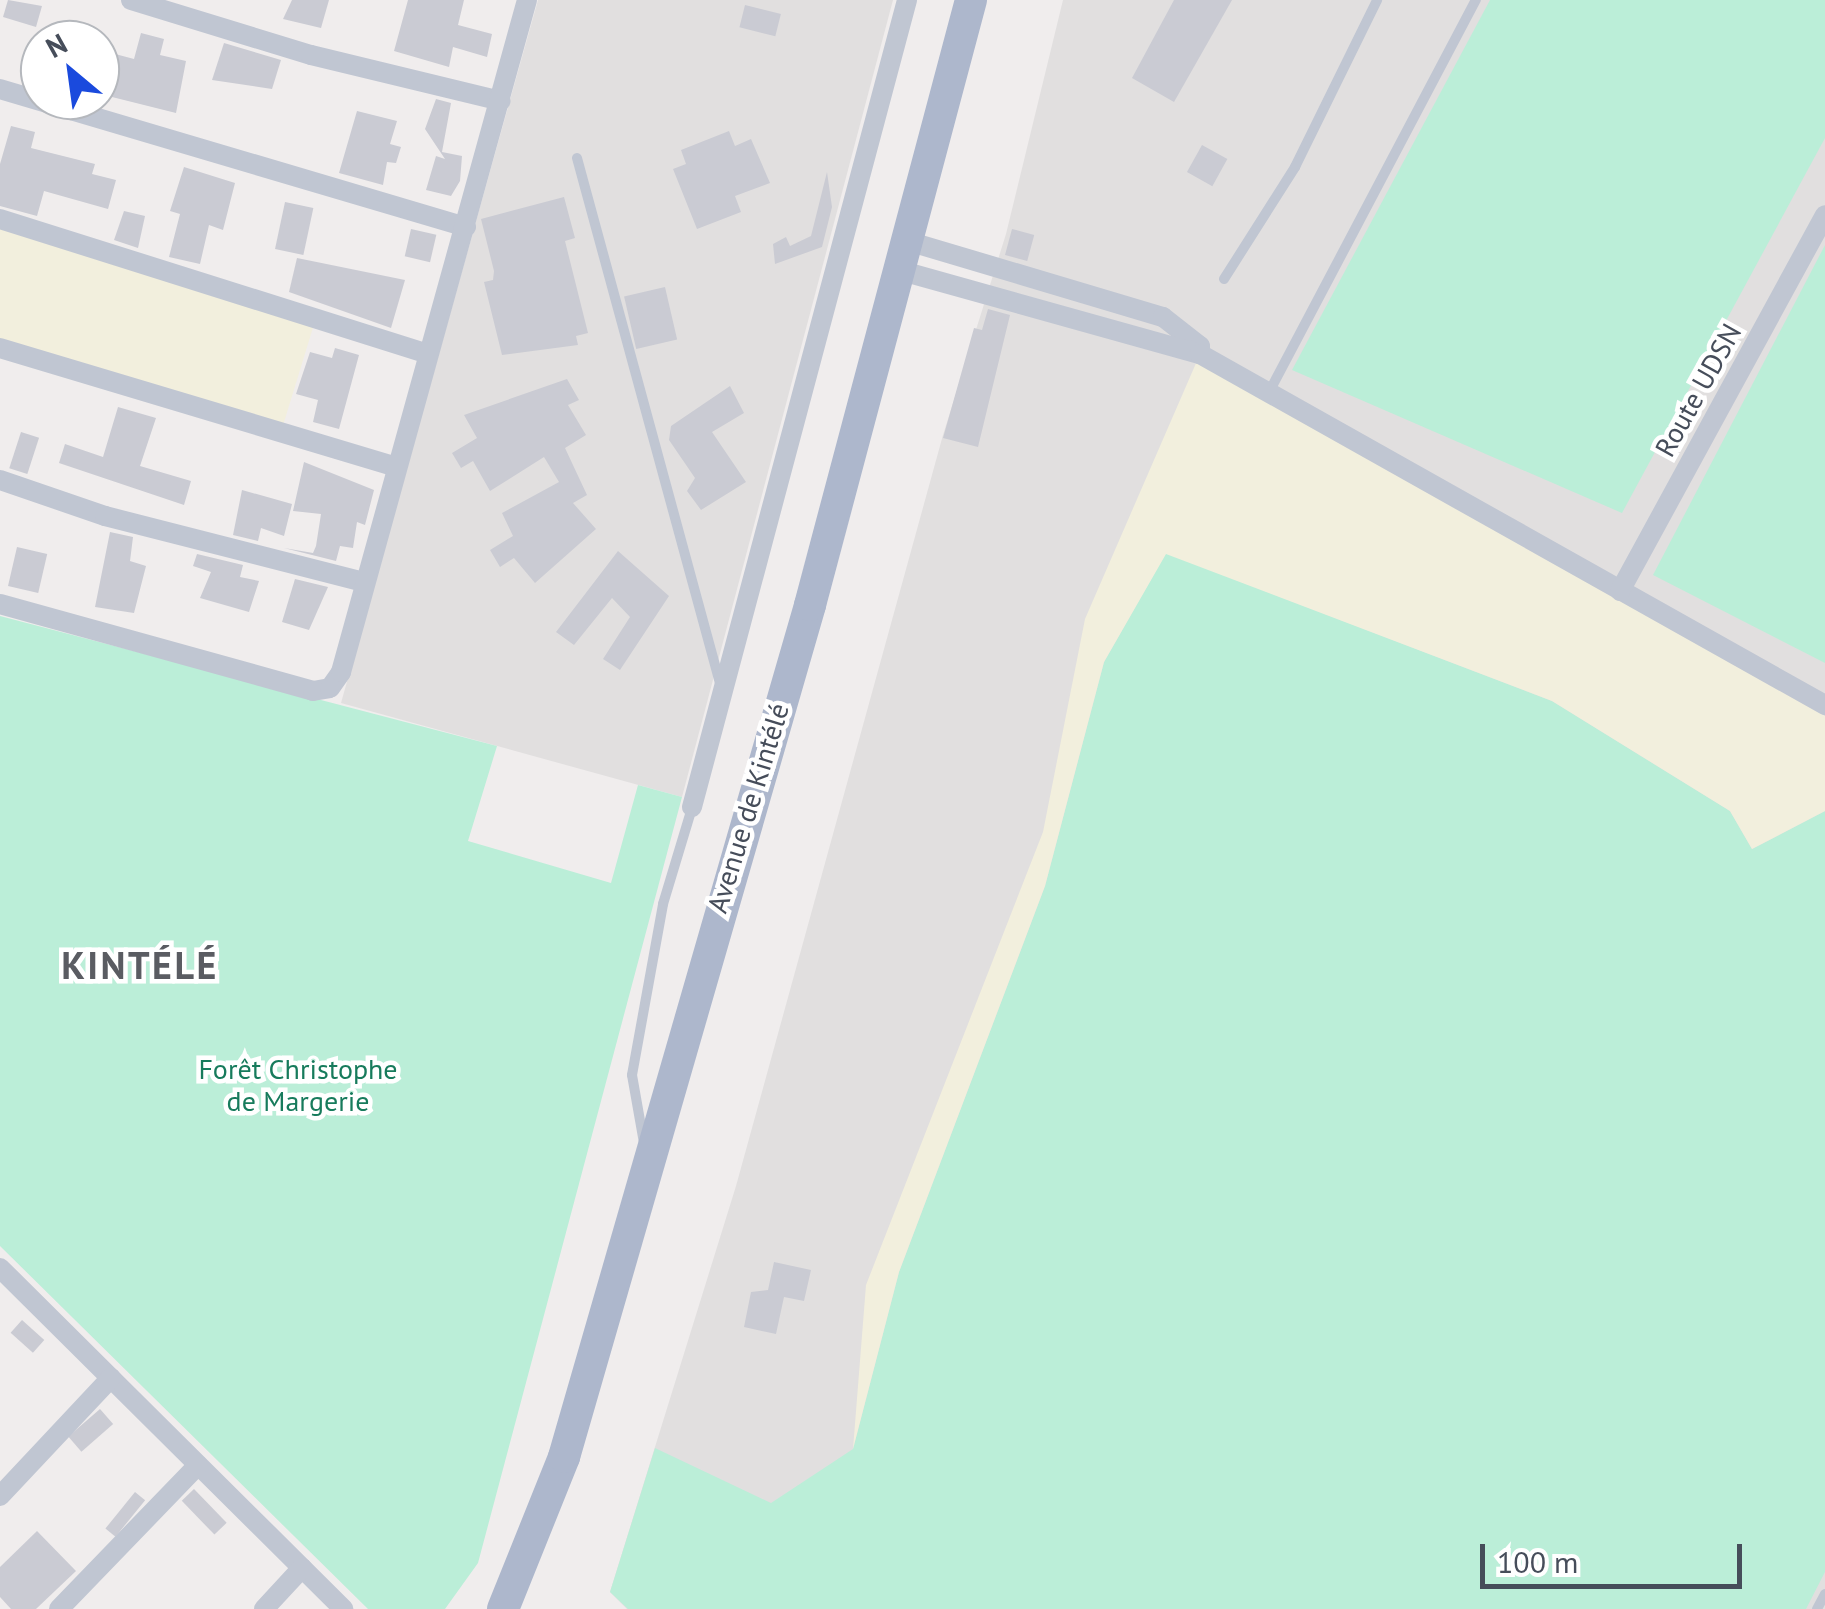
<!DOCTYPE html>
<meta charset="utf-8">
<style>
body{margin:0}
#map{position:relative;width:1825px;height:1609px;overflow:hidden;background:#f0eded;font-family:"PT Sans",sans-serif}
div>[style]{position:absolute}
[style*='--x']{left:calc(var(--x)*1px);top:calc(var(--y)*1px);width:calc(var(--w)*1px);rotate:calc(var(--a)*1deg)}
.education>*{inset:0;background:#e1dfdf}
.green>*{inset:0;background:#bbeed8}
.sand>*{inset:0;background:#f2efdd;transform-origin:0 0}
.building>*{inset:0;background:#cacbd3;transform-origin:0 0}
.lane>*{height:10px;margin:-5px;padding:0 5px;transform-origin:5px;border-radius:5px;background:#c0c6d2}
.street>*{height:20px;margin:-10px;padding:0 10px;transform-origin:10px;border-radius:10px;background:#c0c6d2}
.primary>*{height:32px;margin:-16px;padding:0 16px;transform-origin:16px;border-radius:16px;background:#adb7cc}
span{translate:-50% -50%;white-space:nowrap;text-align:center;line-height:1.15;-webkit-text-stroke:9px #fff;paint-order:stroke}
.street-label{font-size:28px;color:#464d5a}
.park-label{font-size:28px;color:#177b5c}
.district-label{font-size:38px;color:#5a5c62;font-weight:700;letter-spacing:2.5px}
.north{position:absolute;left:20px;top:20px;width:100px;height:100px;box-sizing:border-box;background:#fff;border:2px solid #b5b8bd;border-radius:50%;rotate:331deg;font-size:28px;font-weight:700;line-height:40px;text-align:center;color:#464d5a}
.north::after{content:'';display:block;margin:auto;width:35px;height:45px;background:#1a4add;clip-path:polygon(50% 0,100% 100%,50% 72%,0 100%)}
.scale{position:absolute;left:1480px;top:1544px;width:262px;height:45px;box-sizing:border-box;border:5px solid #464d5a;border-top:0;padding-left:12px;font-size:30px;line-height:35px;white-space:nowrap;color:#464d5a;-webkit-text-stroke:8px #fff;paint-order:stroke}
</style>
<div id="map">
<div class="education">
<i style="clip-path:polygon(538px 0,893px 0,682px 797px,341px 703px)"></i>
<i style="clip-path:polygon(1063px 0,1825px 0,1825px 1609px,627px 1609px,610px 1592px,736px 1186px,943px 435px,1006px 234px)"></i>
</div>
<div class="green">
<i style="clip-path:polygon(1490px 0,1825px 0,1825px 138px,1622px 513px,1292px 370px)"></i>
<i style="clip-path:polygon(1825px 245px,1825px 663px,1653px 575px)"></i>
<i style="clip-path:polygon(1166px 553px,1552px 701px,1730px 811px,1752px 849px,1825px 811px,1825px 1572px,1806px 1609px,628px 1609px,610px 1592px,655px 1448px,771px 1503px,853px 1449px,899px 1272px,1045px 886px,1104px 662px)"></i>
<i style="clip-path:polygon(0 616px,497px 746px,468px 841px,611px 883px,638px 785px,682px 797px,478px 1563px,445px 1609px,368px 1609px,0 1246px)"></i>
</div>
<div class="sand">
<i style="left:0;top:226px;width:329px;height:117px;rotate:17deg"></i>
<i style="clip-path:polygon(1200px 354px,1620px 591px,1825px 716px,1825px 811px,1752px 849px,1730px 811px,1552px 701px,1166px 554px,1104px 662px,1045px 886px,899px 1272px,853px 1449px,866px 1285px,1043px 832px,1085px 619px)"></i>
</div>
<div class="building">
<i style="clip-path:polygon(8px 0,42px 6px,36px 27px,3px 17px)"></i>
<i style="clip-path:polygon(292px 0,329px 0,321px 28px,283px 19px)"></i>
<i style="clip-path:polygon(408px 0,464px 0,458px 25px,492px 34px,487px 57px,453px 47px,449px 67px,394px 51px)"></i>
<i style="clip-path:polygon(1174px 0,1232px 0,1174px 102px,1132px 78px)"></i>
<i style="left:745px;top:5px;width:37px;height:23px;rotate:14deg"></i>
<i style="clip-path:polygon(141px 33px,164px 39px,160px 55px,186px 61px,176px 113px,100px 94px,100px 50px,134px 59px)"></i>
<i style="clip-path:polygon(224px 43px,281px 60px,272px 89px,212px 80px)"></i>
<i style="clip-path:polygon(436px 99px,451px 103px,442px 152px,462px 156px,460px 181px,451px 196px,426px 190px,436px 156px,445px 159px,425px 129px)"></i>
<i style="clip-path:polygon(357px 111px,397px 121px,390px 144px,401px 147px,396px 163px,387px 162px,383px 185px,339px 173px)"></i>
<i style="clip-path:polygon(11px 126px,35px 132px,31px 148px,95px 164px,92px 174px,116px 180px,108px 209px,44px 191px,37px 216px,0 206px,0 164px)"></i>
<i style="clip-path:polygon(729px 131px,735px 146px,751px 139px,770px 183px,735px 196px,741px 212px,697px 229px,673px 169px,686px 164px,681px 150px)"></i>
<i style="left:1202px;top:145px;width:29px;height:31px;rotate:29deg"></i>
<i style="clip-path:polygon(184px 167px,235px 183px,223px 230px,209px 225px,200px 264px,169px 257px,180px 214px,170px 211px)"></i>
<i style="clip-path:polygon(827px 172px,832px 207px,822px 247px,775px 264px,773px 244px,786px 237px,790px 246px,811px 236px)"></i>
<i style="clip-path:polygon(564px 197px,575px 238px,565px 241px,588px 333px,576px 336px,578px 345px,502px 355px,484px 282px,493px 280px,494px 271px,481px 219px)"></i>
<i style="left:285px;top:202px;width:29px;height:48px;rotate:12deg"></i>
<i style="clip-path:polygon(124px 211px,145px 216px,138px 248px,114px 240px)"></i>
<i style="left:411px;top:229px;width:26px;height:28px;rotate:13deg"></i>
<i style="left:1012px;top:229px;width:23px;height:27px;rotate:15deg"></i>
<i style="clip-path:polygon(297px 258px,405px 280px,391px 328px,289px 292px)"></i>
<i style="left:665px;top:287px;width:54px;height:42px;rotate:77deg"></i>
<i style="clip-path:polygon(988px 309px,1010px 315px,978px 447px,943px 438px,974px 328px,982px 330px)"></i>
<i style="clip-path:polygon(335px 348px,359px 355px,339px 429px,313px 422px,318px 400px,296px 394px,310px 352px,332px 358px)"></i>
<i style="clip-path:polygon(567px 379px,579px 400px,568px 405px,586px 435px,565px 448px,587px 495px,573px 503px,596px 529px,535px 583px,514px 558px,500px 567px,490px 550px,513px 536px,502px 513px,559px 482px,544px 457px,490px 491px,473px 461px,461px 468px,452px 453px,477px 438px,464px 415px)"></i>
<i style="clip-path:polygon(730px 386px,744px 413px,712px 432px,746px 482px,701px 510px,687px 491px,695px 478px,669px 440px,671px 426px)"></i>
<i style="clip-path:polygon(118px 407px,156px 418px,140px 466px,191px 481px,184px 505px,59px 463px,65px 444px,103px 457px)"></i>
<i style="left:21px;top:432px;width:19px;height:38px;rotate:18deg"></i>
<i style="clip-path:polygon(304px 462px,374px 490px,365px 525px,357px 522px,353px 548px,340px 546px,336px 561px,284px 548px,313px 553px,316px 546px,321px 514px,293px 511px)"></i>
<i style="clip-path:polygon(242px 490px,292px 504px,284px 536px,261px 528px,258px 541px,233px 535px)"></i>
<i style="clip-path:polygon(110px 532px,133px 537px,130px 561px,146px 566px,134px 613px,95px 607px)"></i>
<i style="left:17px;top:547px;width:31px;height:40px;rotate:13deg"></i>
<i style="clip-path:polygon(618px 551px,669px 596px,620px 670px,603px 659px,630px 617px,612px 598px,574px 645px,556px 632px)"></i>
<i style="clip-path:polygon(197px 554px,243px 565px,240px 577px,259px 581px,249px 612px,200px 598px,211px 572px,193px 566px)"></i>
<i style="clip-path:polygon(295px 579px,328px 587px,309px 630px,282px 622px)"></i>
<i style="clip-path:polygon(774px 1262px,811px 1270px,804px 1301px,784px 1297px,776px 1334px,744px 1327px,751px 1292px,768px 1290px)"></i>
<i style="left:22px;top:1320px;width:30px;height:17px;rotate:42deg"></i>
<i style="left:100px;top:1409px;width:20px;height:42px;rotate:49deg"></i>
<i style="left:194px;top:1489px;width:47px;height:17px;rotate:46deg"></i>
<i style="left:135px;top:1492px;width:13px;height:47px;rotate:39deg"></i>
<i style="clip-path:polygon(37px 1531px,76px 1571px,36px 1609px,11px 1609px,0 1597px,0 1567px)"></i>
</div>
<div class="lane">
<i style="--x:577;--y:158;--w:548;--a:74.77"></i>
<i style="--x:1224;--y:279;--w:133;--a:-57.6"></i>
<i style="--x:1295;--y:167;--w:186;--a:-63.8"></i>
<i style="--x:1267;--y:396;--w:448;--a:-62.2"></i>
<i style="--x:644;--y:1143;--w:69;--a:-100"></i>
<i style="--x:632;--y:1075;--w:174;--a:-79.7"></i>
<i style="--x:663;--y:904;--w:100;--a:-73.2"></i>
<i style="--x:1817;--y:1609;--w:17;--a:-62"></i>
</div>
<div class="street">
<i style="--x:131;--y:0;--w:188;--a:17"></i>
<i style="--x:311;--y:55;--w:195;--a:13.6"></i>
<i style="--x:0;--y:89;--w:486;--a:16.5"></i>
<i style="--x:0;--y:219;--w:449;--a:17.5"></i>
<i style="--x:911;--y:242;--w:263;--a:16.6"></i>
<i style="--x:1163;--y:317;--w:47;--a:38.1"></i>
<i style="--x:1200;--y:346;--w:8;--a:90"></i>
<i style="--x:902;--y:271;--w:309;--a:15.6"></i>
<i style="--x:1200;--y:354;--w:717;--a:29.32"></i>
<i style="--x:0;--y:348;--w:411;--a:16.7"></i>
<i style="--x:0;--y:480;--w:111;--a:18.9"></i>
<i style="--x:105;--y:516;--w:266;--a:14.3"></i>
<i style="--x:1620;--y:591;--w:428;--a:-61.4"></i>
<i style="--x:0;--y:604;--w:325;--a:15.5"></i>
<i style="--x:313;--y:691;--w:17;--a:-10"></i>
<i style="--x:330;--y:688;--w:19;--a:-55"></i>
<i style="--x:341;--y:672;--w:697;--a:-74.53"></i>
<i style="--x:692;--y:807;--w:835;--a:-75.08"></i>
<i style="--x:0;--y:1268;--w:484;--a:44.8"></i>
<i style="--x:0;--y:1496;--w:162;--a:-46.8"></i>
<i style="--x:59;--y:1609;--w:200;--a:-46"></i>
<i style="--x:264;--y:1609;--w:56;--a:-47.2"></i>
</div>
<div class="primary">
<i style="--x:503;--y:1609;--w:164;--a:-68.1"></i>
<i style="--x:564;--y:1457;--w:887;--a:-73.89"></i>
<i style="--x:810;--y:605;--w:626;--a:-75.1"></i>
</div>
<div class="street-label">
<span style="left:1698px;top:390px;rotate:-61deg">Route UDSN</span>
<span style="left:748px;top:808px;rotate:-73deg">Avenue de Kintélé</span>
</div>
<div class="park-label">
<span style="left:298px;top:1085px">Forêt Christophe<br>de Margerie</span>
</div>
<div class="district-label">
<span style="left:140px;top:965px">KINTÉLÉ</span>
</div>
<div class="north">N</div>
<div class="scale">100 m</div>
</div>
